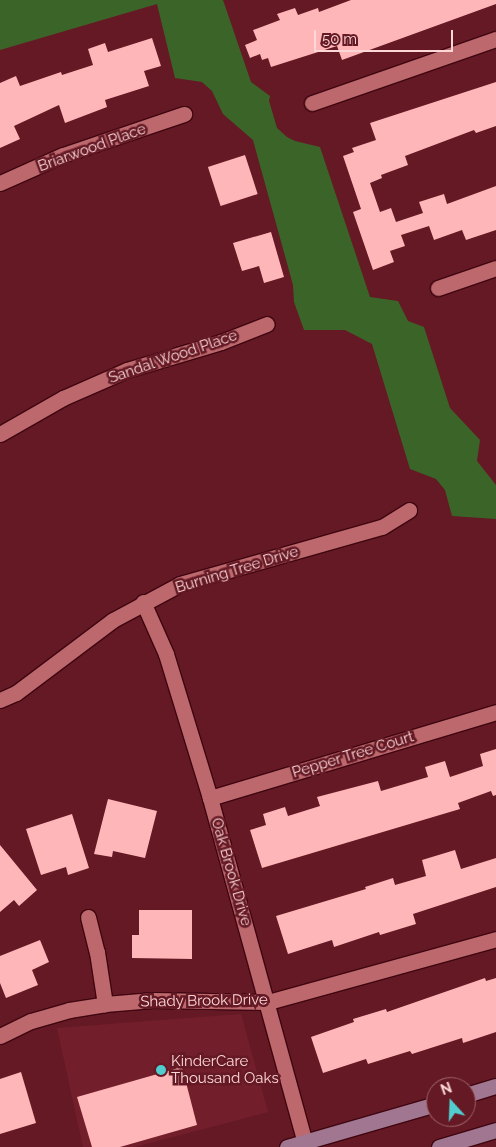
<!DOCTYPE html>
<style>
body{margin:0}
#map{position:relative;width:496px;height:1147px;overflow:hidden;background:#641924;font-family:Raleway,sans-serif}
div>[style]{position:absolute}
[style*='--x']{left:calc(var(--x)*1px);top:calc(var(--y)*1px);width:calc(var(--w)*1px);rotate:calc(var(--a)*1deg)}
.built>*{inset:0;background:#731f2b}
.green>*{inset:0;background:#3b6528}
.building>*{inset:0;background:#ffb6b8;transform-origin:0 0}
.roads{filter:drop-shadow(1px 0 #3f0610) drop-shadow(-1px 0 #3f0610) drop-shadow(0 1px #3f0610) drop-shadow(0 -1px #3f0610)}
.minor>*{height:15px;margin:-7.5px;padding:0 7.5px;transform-origin:7.5px;border-radius:7.5px;background:#bc686d}
.secondary>*{height:15px;margin:-7.5px;padding:0 7.5px;transform-origin:7.5px;border-radius:7.5px;background:#a07690}
.dots>*{width:14px;height:14px;translate:-50% -50%;box-sizing:border-box;border:2px solid #641924;border-radius:50%}
span{translate:-50% -50%;white-space:nowrap;text-align:center;line-height:1.15;-webkit-text-stroke:5px #641924;paint-order:stroke}
.street-label{font-size:15px;color:#fdd7d8}
.poi-label{font-size:15px;color:#fdd7d8}
.left{translate:0 -50%;text-align:left}
.north{position:absolute;left:426px;top:1077px;width:50px;height:50px;box-sizing:border-box;background:#641924;border:1px solid #a1656c;border-radius:50%;rotate:340deg;font-size:14px;font-weight:700;line-height:20px;text-align:center;color:#fdd7d8}
.north::after{content:'';display:block;margin:auto;width:18px;height:22px;background:#52cdcf;clip-path:polygon(50% 0,100% 100%,50% 72%,0 100%)}
.scale{position:absolute;left:314px;top:30px;width:139px;height:22px;box-sizing:border-box;border:2px solid #fdd7d8;border-top:0;padding-left:6px;font-size:15px;line-height:18px;white-space:nowrap;color:#fdd7d8;-webkit-text-stroke:4px #641924;paint-order:stroke}
</style>
<div id="map">
<div class="built">
<i style="clip-path:polygon(241px 1014px,268px 1112px,135px 1147px,83px 1147px,57px 1028px)"></i>
</div>
<div class="green">
<i style="clip-path:polygon(0 0,223px 0,251px 82px,270px 96px,269px 101px,277px 128px,287px 137px,295px 141px,320px 147px,370px 297px,398px 301px,408px 321px,424px 327px,450px 408px,480px 440px,477px 461px,496px 485px,496px 519px,452px 516px,445px 490px,436px 479px,410px 469px,372px 344px,345px 330px,304px 330px,294px 302px,293px 285px,253px 140px,223px 114px,212px 91px,202px 82px,175px 78px,157px 4px,0 50px)"></i>
</div>
<div class="building">
<i style="clip-path:polygon(351px 0,496px 0,496px 4px,342px 60px,337px 46px,271px 67px,268px 58px,262px 60px,260px 54px,250px 58px,245px 45px,257px 40px,253px 30px,280px 20px,277px 14px,295px 8px,298px 15px,318px 8px,319px 12px)"></i>
<i style="clip-path:polygon(152px 38px,161px 66px,144px 71px,149px 86px,105px 100px,107px 107px,65px 123px,59px 105px,14px 126px,20px 139px,0 148px,0 83px,16px 76px,20px 86px,61px 72px,62px 75px,93px 65px,88px 49px,105px 43px,108px 52px)"></i>
<i style="clip-path:polygon(496px 82px,496px 126px,476px 133px,474px 130px,405px 156px,408px 165px,381px 175px,382px 178px,370px 183px,380px 212px,391px 208px,396px 222px,423px 213px,419px 202px,444px 194px,447px 204px,496px 186px,496px 230px,466px 240px,462px 230px,434px 240px,429px 226px,401px 235px,405px 246px,390px 251px,394px 262px,373px 270px,353px 212px,361px 209px,343px 156px,354px 152px,352px 148px,376px 140px,370px 123px)"></i>
<i style="left:245px;top:155px;width:41px;height:39px;rotate:72deg"></i>
<i style="clip-path:polygon(271px 232px,284px 277px,264px 283px,259px 266px,242px 271px,233px 243px)"></i>
<i style="clip-path:polygon(496px 749px,496px 795px,493px 796px,491px 791px,458px 803px,460px 809px,262px 868px,250px 830px,266px 825px,263px 814px,285px 807px,288px 816px,320px 806px,317px 797px,378px 781px,381px 791px,428px 777px,425px 767px,445px 761px,450px 777px,483px 766px,480px 754px)"></i>
<i style="clip-path:polygon(108px 799px,157px 811px,145px 858px,113px 851px,112px 857px,94px 854px)"></i>
<i style="clip-path:polygon(72px 814px,89px 868px,68px 875px,66px 867px,41px 875px,26px 829px)"></i>
<i style="clip-path:polygon(0 845px,37px 890px,19px 906px,14px 900px,0 912px)"></i>
<i style="clip-path:polygon(455px 850px,461px 869px,496px 858px,496px 887px,413px 914px,416px 924px,380px 935px,379px 932px,334px 947px,332px 940px,288px 954px,276px 916px,366px 889px,365px 887px,393px 878px,395px 885px,426px 876px,422px 860px)"></i>
<i style="clip-path:polygon(139px 910px,192px 910px,192px 959px,132px 958px,132px 935px,139px 935px)"></i>
<i style="clip-path:polygon(40px 940px,49px 962px,32px 970px,38px 985px,6px 998px,0 983px,0 956px)"></i>
<i style="clip-path:polygon(485px 978px,486px 981px,496px 978px,496px 1032px,463px 1043px,462px 1038px,412px 1054px,410px 1051px,368px 1064px,366px 1059px,323px 1073px,311px 1037px,354px 1022px,353px 1019px,386px 1009px,387px 1012px)"></i>
<i style="clip-path:polygon(182px 1067px,197px 1125px,120px 1147px,92px 1147px,77px 1097px)"></i>
<i style="clip-path:polygon(21px 1072px,36px 1123px,0 1134px,0 1079px)"></i>
</div>
<div class="roads">
<div class="minor">
<i style="--x:312;--y:103;--w:195;--a:-19.2"></i>
<i style="--x:0;--y:183;--w:69;--a:-24"></i>
<i style="--x:63;--y:155;--w:128;--a:-18.7"></i>
<i style="--x:438;--y:288;--w:61;--a:-19"></i>
<i style="--x:0;--y:434;--w:73;--a:-29.7"></i>
<i style="--x:63;--y:398;--w:70;--a:-23.6"></i>
<i style="--x:127;--y:370;--w:98;--a:-16.6"></i>
<i style="--x:221;--y:342;--w:49;--a:-21.4"></i>
<i style="--x:143;--y:602;--w:57;--a:66.1"></i>
<i style="--x:166;--y:654;--w:151;--a:73"></i>
<i style="--x:210;--y:798;--w:362;--a:74.6"></i>
<i style="--x:0;--y:700;--w:17;--a:-24"></i>
<i style="--x:16;--y:693;--w:121;--a:-37"></i>
<i style="--x:113;--y:620;--w:76;--a:-28.2"></i>
<i style="--x:180;--y:584;--w:210;--a:-15.8"></i>
<i style="--x:382;--y:527;--w:32;--a:-32"></i>
<i style="--x:210;--y:798;--w:299;--a:-16.7"></i>
<i style="--x:88;--y:917;--w:36;--a:76"></i>
<i style="--x:97;--y:952;--w:53;--a:81.3"></i>
<i style="--x:0;--y:1036;--w:34;--a:-26"></i>
<i style="--x:31;--y:1021;--w:40;--a:-16"></i>
<i style="--x:69;--y:1010;--w:36;--a:-9"></i>
<i style="--x:105;--y:1004;--w:48;--a:-4.8"></i>
<i style="--x:153;--y:1000;--w:115;--a:1"></i>
<i style="--x:268;--y:1002;--w:237;--a:-15.4"></i>
</div>
<div class="secondary">
<i style="--x:466;--y:1095;--w:31;--a:-17"></i>
<i style="--x:287;--y:1147;--w:155;--a:-16.1"></i>
<i style="--x:439;--y:1147;--w:59;--a:-16.6"></i>
</div>
</div>
<div class="dots">
<i style="left:161px;top:1070px;background:#52cdcf"></i>
</div>
<div class="street-label">
<span style="left:92px;top:148px;rotate:-20deg">Briarwood Place</span>
<span style="left:173px;top:357px;rotate:-19deg">Sandal Wood Place</span>
<span style="left:237px;top:570px;rotate:-17deg">Burning Tree Drive</span>
<span style="left:353px;top:755px;rotate:-17deg">Pepper Tree Court</span>
<span style="left:231px;top:872px;rotate:74deg">Oak Brook Drive</span>
<span style="left:204px;top:1001px;rotate:-1deg">Shady Brook Drive</span>
</div>
<div class="poi-label">
<span class="left" style="left:171px;top:1070px">KinderCare<br>Thousand Oaks</span>
</div>
<div class="north">N</div>
<div class="scale">50 m</div>
</div>
